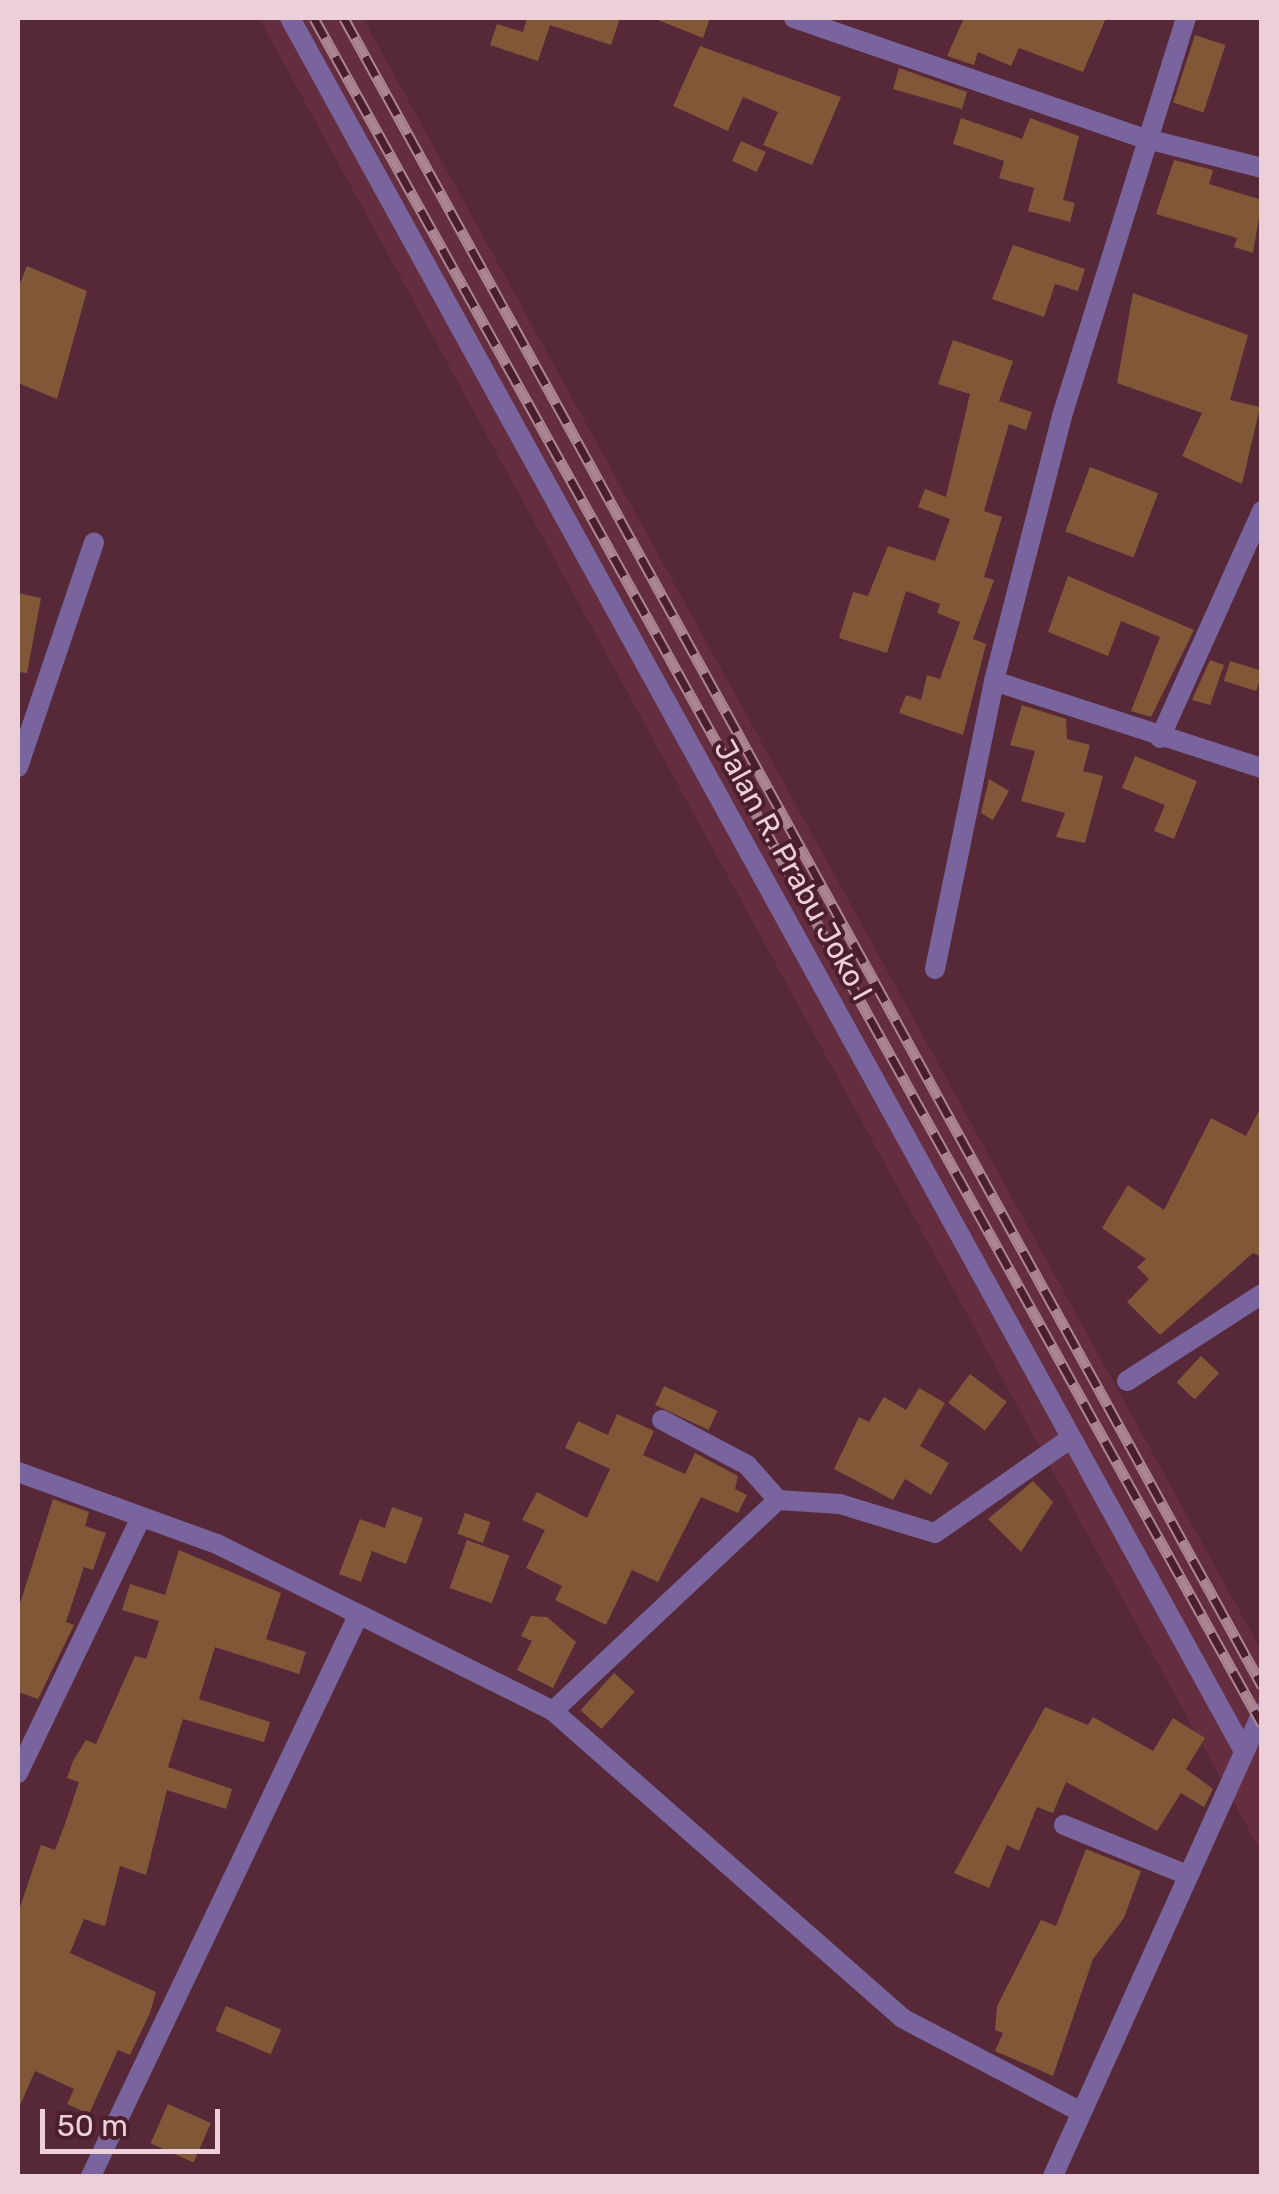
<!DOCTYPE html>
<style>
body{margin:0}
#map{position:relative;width:1279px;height:2194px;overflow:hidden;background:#562838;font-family:Rubik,sans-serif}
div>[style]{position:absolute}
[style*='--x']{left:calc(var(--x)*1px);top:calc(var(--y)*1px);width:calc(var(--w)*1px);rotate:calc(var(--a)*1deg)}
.built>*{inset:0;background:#642e40}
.building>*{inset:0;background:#805837;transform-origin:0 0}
.street>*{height:20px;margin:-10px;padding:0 10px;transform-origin:10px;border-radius:10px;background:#79649d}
.rail>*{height:11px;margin-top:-5.5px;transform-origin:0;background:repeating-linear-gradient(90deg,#4b1e2d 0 22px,#ab8692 0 44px);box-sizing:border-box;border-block:2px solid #ab8692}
span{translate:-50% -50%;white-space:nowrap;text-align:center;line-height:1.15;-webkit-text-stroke:8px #4b1e2d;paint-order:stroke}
.street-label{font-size:30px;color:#edcfd7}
.frame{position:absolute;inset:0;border:20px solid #edcfd7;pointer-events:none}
.scale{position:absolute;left:40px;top:2109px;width:180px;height:45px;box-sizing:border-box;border:5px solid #edcfd7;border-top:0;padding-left:12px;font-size:30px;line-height:35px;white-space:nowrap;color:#edcfd7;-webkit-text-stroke:8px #4b1e2d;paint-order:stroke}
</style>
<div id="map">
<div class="built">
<i style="clip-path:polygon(259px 18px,363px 18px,1261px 1650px,1261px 1852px)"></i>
</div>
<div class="building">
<i style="clip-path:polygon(527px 18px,620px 18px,611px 45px,550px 25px,538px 61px,490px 45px,497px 24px,523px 32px)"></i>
<i style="clip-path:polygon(653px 18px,710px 18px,703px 38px)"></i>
<i style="clip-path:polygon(964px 18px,1106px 18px,1083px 72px,1019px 48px,1011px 66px,978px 52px,974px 65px,947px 56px)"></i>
<i style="left:1195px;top:35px;width:32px;height:71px;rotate:18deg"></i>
<i style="clip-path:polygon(700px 46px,841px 97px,812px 165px,763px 145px,778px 112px,743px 97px,728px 131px,673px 106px)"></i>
<i style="clip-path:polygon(899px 68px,967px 92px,962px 109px,893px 89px)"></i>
<i style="clip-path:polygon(961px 118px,1022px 139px,1030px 118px,1079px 136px,1063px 200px,1075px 203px,1070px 222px,1028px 211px,1034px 188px,999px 178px,1004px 161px,953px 144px)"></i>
<i style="left:741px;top:141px;width:27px;height:22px;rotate:24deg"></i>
<i style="clip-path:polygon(1174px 160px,1213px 170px,1209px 184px,1262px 200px,1253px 253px,1234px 247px,1237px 238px,1156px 214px)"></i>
<i style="clip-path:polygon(1013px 245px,1085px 269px,1078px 291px,1055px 284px,1044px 317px,992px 299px)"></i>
<i style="clip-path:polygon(27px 266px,87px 291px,57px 399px,18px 383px,18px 289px)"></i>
<i style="clip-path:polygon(1133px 293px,1248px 335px,1230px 400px,1260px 407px,1242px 484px,1182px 456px,1202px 413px,1117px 383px)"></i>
<i style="clip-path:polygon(953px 340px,1013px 361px,999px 401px,1032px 412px,1026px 430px,1009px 424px,984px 511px,1002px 517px,984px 577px,994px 580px,973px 639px,986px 644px,963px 735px,899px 713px,906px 695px,921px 700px,927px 675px,940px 679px,960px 622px,937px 613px,940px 604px,906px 591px,887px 653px,839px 638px,853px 592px,868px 596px,888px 546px,935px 561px,950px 519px,918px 507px,925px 489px,946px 497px,970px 394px,938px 384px)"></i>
<i style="left:1090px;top:467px;width:73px;height:69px;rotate:21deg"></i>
<i style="clip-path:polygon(1068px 576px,1194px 630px,1151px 717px,1131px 711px,1160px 637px,1121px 621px,1108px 656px,1048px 632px)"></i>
<i style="clip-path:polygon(18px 593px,41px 598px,27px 673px,18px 672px)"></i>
<i style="clip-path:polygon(1210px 660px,1224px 665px,1210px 705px,1192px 700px)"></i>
<i style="left:1230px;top:661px;width:34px;height:21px;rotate:17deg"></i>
<i style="clip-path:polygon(1022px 705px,1066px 719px,1067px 739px,1090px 745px,1083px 771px,1103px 776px,1085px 843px,1056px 837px,1065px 813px,1021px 801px,1035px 751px,1010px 745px)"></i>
<i style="clip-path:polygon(1135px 756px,1197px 781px,1174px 839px,1154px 831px,1165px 805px,1122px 788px)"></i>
<i style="clip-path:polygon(989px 779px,1009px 791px,993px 820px,981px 813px)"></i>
<i style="clip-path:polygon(1262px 1105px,1262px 1257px,1253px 1253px,1160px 1335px,1127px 1302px,1149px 1279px,1137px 1267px,1146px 1259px,1102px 1228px,1128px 1185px,1164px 1210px,1211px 1118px,1246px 1136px)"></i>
<i style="left:1201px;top:1356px;width:25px;height:36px;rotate:43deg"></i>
<i style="left:970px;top:1374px;width:46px;height:36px;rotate:37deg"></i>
<i style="left:664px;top:1386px;width:59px;height:21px;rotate:25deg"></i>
<i style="clip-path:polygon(919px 1388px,945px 1403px,920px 1446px,949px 1463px,931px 1495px,905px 1479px,893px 1500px,834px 1469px,859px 1417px,869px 1422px,884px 1397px,906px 1410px)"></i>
<i style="clip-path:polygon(617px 1414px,654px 1431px,643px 1455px,685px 1474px,695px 1453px,738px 1476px,735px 1489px,747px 1495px,738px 1513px,701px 1497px,658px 1582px,632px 1570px,606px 1625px,555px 1600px,562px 1586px,526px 1568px,545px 1530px,522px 1520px,537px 1492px,587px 1518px,610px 1469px,565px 1448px,578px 1421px,608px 1435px)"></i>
<i style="clip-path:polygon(1033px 1481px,1053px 1502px,1021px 1552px,988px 1519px)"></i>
<i style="clip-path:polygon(53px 1499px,89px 1512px,85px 1526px,106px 1533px,93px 1570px,84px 1567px,66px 1622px,74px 1625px,38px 1699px,18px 1692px,18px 1610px)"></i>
<i style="clip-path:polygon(392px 1507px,423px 1518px,406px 1564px,372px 1551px,361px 1582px,339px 1574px,360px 1519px,385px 1528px)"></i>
<i style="left:465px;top:1513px;width:27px;height:22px;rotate:20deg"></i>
<i style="left:467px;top:1540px;width:45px;height:51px;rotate:20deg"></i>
<i style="clip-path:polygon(179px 1550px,281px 1593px,266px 1639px,306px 1652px,299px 1674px,215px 1647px,199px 1699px,270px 1722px,264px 1742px,183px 1719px,168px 1767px,232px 1789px,226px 1809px,167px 1790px,146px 1875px,120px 1866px,105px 1926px,84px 1919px,70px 1953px,156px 1992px,150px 2013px,130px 2055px,118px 2050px,89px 2114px,67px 2104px,74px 2089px,35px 2071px,18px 2110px,18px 1913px,41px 1845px,55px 1850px,65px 1824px,79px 1782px,67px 1778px,73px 1761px,86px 1740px,96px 1744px,135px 1656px,146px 1659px,159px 1621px,122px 1610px,130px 1584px,165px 1595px)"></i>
<i style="clip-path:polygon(531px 1616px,547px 1617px,576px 1642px,553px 1688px,517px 1670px,532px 1641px,521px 1636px)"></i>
<i style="left:614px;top:1673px;width:28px;height:50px;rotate:42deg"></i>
<i style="clip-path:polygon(1045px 1707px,1088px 1725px,1093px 1717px,1153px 1751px,1173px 1718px,1205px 1738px,1186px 1769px,1213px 1789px,1204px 1807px,1181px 1793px,1157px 1831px,1066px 1782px,1053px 1813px,1037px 1807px,1019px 1851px,1007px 1845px,989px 1888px,954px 1873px)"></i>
<i style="clip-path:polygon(1086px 1849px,1141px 1871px,1124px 1918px,1093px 1959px,1053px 2076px,995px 2051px,1003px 2033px,995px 2030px,997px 2006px,1041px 1920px,1056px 1926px)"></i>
<i style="left:226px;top:2006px;width:60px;height:27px;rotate:23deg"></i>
<i style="left:168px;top:2104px;width:47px;height:43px;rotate:24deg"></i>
</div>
<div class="street">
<i style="--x:290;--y:18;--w:1978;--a:61.17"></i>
<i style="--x:794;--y:18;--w:369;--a:19"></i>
<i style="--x:1143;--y:138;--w:123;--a:14.1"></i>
<i style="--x:994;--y:681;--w:282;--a:18"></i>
<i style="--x:1160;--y:738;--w:249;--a:-65.8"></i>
<i style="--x:18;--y:767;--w:237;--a:-71.3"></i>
<i style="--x:935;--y:969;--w:294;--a:-78.4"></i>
<i style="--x:994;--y:681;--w:274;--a:-75.6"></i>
<i style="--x:1062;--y:416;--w:417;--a:-72.7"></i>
<i style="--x:1127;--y:1381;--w:161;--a:-32.8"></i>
<i style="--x:662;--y:1420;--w:96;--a:27.9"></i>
<i style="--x:747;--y:1465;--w:47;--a:48.5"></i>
<i style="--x:18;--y:1472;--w:212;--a:19.9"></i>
<i style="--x:217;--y:1544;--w:375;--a:26.4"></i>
<i style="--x:553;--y:1711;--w:308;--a:-43.2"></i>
<i style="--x:778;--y:1500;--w:62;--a:3.7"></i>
<i style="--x:840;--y:1504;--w:99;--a:17"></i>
<i style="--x:935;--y:1533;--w:166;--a:-34.9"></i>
<i style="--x:553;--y:1711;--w:465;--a:41.3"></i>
<i style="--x:902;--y:2018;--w:202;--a:27.7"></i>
<i style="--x:18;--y:1773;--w:284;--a:-64.3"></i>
<i style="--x:1064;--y:1825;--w:133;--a:22.1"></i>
<i style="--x:91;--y:2176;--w:618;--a:-64.51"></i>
<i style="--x:1053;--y:2176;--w:508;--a:-65.71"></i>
</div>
<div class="rail">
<i style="--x:314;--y:18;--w:1952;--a:60.94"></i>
<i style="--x:344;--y:18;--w:1904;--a:61.17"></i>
</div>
<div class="street-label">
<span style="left:793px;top:870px;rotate:61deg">Jalan R. Prabu Joko I</span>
</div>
<div class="frame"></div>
<div class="scale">50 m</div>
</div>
